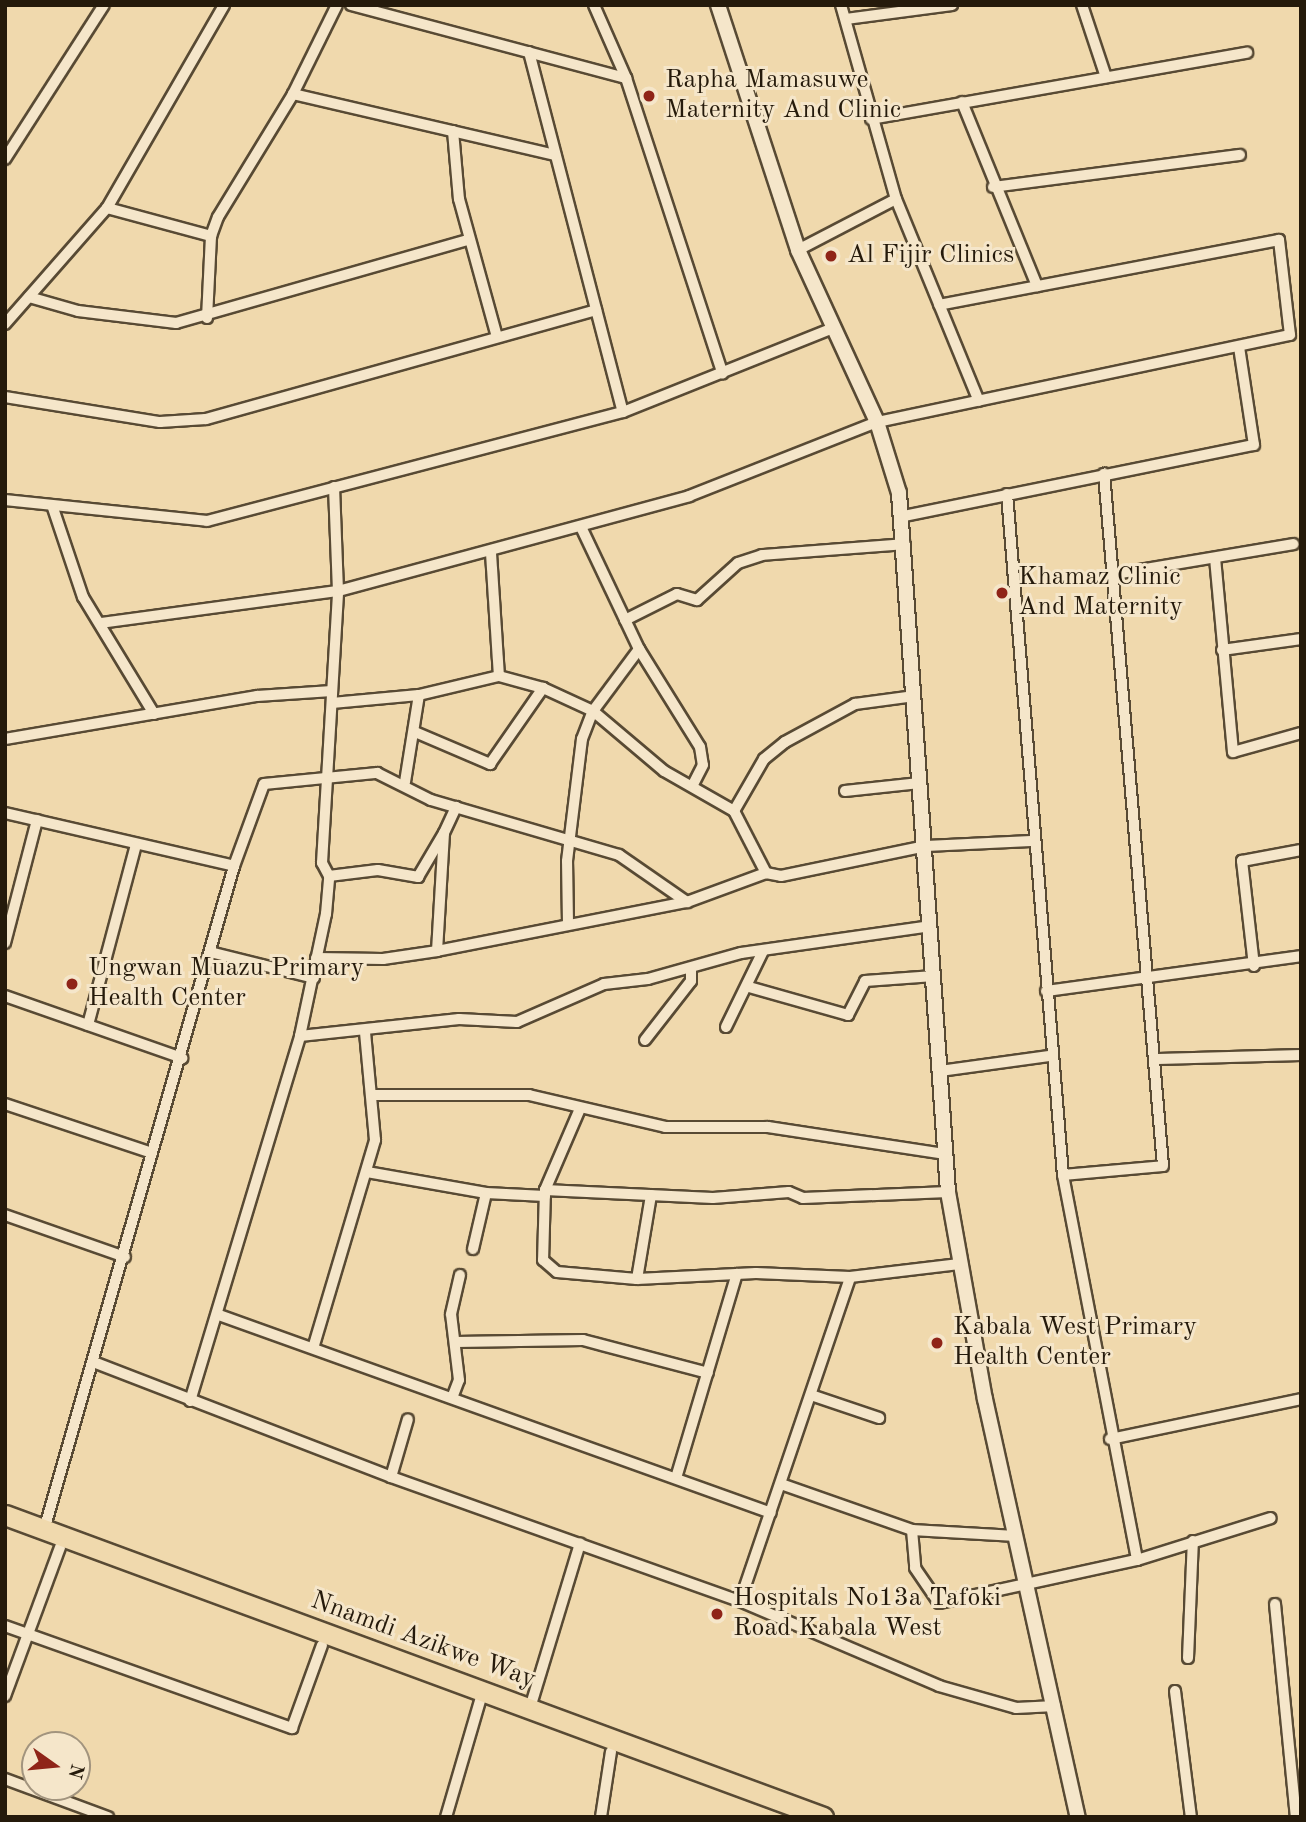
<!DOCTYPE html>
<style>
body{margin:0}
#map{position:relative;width:1306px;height:1822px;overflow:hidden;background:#f0d9ad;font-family:"Old Standard TT",serif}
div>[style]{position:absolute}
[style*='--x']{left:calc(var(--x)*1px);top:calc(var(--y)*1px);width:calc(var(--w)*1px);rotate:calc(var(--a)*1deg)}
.roads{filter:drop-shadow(2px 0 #584a34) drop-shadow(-2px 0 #584a34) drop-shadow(0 2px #584a34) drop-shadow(0 -2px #584a34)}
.street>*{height:10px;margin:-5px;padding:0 5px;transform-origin:5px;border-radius:5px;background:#f5e6ca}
.secondary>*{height:14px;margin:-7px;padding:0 7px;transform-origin:7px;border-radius:7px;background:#f5e6ca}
.highway>*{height:19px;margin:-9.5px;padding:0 9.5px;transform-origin:9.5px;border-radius:9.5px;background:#f0d9ad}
.dots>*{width:19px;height:19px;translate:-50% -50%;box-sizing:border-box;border:4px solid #f5e6ca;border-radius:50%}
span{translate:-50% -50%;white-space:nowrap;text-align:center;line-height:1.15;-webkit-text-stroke:6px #f5e6ca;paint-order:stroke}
.poi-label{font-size:26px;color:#251a0b}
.left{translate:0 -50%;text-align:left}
.street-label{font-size:26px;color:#251a0b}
.frame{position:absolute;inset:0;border:7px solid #251a0b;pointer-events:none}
.north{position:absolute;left:21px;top:1731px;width:70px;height:70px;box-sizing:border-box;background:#f5e6ca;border:2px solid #a2947e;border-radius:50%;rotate:105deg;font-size:19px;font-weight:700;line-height:28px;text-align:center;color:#251a0b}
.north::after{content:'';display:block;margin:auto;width:24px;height:32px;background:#8f2418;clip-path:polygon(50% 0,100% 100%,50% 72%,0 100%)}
</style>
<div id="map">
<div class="roads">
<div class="street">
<i style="--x:351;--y:5;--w:285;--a:14.9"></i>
<i style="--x:594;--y:5;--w:80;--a:66.3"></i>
<i style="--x:626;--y:78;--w:311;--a:71.9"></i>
<i style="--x:841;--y:5;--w:202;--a:74.2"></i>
<i style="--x:896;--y:199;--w:218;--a:67.7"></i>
<i style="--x:1082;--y:5;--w:76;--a:71.6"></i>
<i style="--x:846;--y:19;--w:107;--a:-7.5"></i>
<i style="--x:529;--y:52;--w:372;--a:75.4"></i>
<i style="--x:293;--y:94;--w:269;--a:13.1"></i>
<i style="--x:962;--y:102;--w:199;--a:67.8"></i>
<i style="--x:871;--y:119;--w:382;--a:-10"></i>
<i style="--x:453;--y:131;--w:68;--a:85"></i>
<i style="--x:459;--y:199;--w:143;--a:74.6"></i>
<i style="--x:5;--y:159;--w:183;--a:-57.3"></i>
<i style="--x:993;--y:187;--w:249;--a:-7.4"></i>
<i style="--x:107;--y:208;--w:108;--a:15.1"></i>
<i style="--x:798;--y:250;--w:110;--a:-27.5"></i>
<i style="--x:29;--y:297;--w:51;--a:15.9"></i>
<i style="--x:78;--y:311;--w:99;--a:7"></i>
<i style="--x:176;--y:323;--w:304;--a:-15.9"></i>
<i style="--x:207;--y:318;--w:82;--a:-87.2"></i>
<i style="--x:211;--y:236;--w:20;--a:-70"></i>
<i style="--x:218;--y:217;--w:144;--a:-58.6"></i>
<i style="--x:293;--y:94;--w:99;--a:-63.7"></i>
<i style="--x:5;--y:324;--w:154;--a:-48.7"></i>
<i style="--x:107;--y:208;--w:234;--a:-60"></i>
<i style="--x:5;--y:397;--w:157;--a:9.2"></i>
<i style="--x:160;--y:422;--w:46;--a:-3.7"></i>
<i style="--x:206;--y:419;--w:405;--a:-15.6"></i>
<i style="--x:1007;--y:494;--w:683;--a:85.3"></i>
<i style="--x:1063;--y:1175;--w:392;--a:79.1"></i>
<i style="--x:5;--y:500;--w:203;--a:5.9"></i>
<i style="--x:207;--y:521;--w:430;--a:-14.7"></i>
<i style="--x:623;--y:412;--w:223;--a:-21.8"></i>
<i style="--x:53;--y:508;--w:94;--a:71.4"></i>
<i style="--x:83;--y:597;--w:137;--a:58.7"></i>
<i style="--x:904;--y:516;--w:357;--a:-11.5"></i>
<i style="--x:1254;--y:445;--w:99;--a:-98.7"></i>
<i style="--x:582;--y:529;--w:133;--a:64.6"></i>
<i style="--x:639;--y:649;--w:115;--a:58.1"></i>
<i style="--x:700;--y:747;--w:18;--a:81"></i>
<i style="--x:703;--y:765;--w:20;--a:117"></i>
<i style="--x:491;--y:553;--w:123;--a:86.3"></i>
<i style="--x:1215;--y:558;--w:195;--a:84.7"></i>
<i style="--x:1233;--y:752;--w:71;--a:-15.6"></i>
<i style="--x:1115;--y:574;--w:181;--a:-9.5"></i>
<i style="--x:625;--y:620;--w:58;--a:-26.6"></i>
<i style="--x:677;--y:594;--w:21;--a:17"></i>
<i style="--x:697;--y:600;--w:55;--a:-42.1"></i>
<i style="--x:738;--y:563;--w:25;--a:-18"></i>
<i style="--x:762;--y:555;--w:143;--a:-4.4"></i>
<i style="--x:101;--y:623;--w:239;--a:-7.7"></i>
<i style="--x:338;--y:591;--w:364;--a:-15.1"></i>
<i style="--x:689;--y:496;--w:202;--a:-21.5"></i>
<i style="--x:877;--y:422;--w:422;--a:-11.9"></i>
<i style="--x:1290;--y:335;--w:96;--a:-96.6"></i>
<i style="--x:1279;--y:240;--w:346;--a:169.2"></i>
<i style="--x:1222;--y:650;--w:80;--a:-7.9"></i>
<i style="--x:332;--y:703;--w:87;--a:-5.3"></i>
<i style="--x:419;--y:695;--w:82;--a:-13.4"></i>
<i style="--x:499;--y:676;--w:46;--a:15.3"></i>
<i style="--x:543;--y:688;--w:55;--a:24.7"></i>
<i style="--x:593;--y:711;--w:93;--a:40.2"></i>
<i style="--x:664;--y:771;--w:81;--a:29.7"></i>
<i style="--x:734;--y:811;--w:70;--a:62.7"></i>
<i style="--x:415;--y:732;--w:82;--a:23.1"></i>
<i style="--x:490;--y:764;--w:93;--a:-55.1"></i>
<i style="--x:5;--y:739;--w:256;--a:-9.7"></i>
<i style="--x:257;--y:696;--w:75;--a:-3.8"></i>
<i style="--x:405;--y:782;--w:88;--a:-80.9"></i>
<i style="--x:845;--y:791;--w:75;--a:-6.1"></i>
<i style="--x:734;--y:811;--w:60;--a:-60"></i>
<i style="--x:764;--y:759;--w:27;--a:-39"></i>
<i style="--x:785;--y:742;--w:80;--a:-28.5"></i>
<i style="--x:855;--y:704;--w:60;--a:-7.7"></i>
<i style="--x:5;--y:813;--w:235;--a:13"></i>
<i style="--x:329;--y:876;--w:49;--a:-7"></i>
<i style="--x:378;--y:870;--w:41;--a:9.9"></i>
<i style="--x:418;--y:877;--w:51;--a:-59.4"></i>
<i style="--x:568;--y:923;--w:62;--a:-90.9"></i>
<i style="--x:567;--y:861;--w:123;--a:-83"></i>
<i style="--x:582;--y:739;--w:30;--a:-69"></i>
<i style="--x:593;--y:711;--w:77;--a:-53.4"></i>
<i style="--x:5;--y:943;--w:127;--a:-75.4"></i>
<i style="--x:437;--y:951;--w:118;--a:-86.6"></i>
<i style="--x:444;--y:833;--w:29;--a:-65"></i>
<i style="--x:214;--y:953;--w:103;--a:14"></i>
<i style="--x:316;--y:958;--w:67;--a:0.9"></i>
<i style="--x:383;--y:959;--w:55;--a:-8.4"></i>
<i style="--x:437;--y:951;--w:255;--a:-11.1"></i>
<i style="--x:687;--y:902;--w:84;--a:-20.2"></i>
<i style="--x:766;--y:873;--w:15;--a:11"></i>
<i style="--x:781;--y:876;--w:148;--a:-11.7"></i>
<i style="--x:926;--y:846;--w:105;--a:-2.7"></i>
<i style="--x:1254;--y:966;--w:106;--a:-96.5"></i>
<i style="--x:1242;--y:861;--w:60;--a:-10.6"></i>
<i style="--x:749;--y:987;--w:103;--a:15.8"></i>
<i style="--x:848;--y:1015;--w:38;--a:-63"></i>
<i style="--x:865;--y:981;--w:69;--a:-4.1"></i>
<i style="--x:1046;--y:991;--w:257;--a:-7.8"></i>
<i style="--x:5;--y:996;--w:188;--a:19.3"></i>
<i style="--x:88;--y:1025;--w:186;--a:-75.1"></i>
<i style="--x:726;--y:1027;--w:85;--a:-64"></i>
<i style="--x:300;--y:1036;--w:160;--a:-6.1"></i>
<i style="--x:459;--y:1019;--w:58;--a:3"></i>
<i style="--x:517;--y:1022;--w:95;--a:-23.6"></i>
<i style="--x:604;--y:984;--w:44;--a:-6.5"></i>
<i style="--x:648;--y:979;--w:97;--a:-15.6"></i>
<i style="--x:741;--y:953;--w:192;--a:-8.1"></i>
<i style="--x:645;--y:1040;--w:75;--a:-52.1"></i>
<i style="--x:691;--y:981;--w:13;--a:-90"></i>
<i style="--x:1158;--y:1059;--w:143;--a:-1.6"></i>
<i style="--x:940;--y:1071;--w:110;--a:-7.8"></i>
<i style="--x:373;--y:1095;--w:156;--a:0"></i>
<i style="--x:529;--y:1095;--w:140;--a:13.2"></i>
<i style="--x:665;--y:1127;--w:103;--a:0"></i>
<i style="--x:768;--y:1127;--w:178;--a:8.7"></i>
<i style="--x:5;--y:1104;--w:155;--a:18.4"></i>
<i style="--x:579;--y:1111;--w:86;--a:113.3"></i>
<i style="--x:545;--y:1190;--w:70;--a:91.6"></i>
<i style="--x:543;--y:1260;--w:18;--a:41"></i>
<i style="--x:557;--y:1272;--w:80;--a:5"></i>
<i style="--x:637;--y:1279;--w:119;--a:-2.9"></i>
<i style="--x:756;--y:1273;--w:94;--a:2.4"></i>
<i style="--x:850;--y:1277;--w:110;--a:-6.8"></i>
<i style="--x:367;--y:1172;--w:121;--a:10"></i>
<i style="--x:486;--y:1193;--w:59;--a:2.9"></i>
<i style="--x:1063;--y:1175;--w:100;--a:-5.1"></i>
<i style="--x:1163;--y:1166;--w:695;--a:-94.87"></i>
<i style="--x:545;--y:1190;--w:168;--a:2.7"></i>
<i style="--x:713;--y:1198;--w:76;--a:-4.5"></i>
<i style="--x:789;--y:1192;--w:15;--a:23"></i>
<i style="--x:803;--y:1198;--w:145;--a:-2.4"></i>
<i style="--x:5;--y:1215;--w:127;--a:19.3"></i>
<i style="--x:473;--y:1249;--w:57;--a:-76.9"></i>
<i style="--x:637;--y:1279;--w:85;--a:-80.5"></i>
<i style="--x:219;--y:1315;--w:586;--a:19.73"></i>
<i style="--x:456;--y:1342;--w:127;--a:-0.9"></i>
<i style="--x:583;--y:1340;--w:129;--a:14.8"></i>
<i style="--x:314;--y:1345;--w:214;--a:-73.4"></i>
<i style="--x:375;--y:1140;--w:108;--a:-95.3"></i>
<i style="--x:96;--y:1363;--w:316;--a:21.1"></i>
<i style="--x:391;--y:1477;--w:370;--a:19.6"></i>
<i style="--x:740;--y:1601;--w:216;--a:23.1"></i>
<i style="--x:939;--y:1686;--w:80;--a:15.9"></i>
<i style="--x:1016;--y:1708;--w:39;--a:-3"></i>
<i style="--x:811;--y:1395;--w:72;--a:18.7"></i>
<i style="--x:452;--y:1398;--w:19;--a:-69"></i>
<i style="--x:459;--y:1380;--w:66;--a:-96.9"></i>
<i style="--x:451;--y:1314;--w:40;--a:-77"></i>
<i style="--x:190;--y:1401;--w:381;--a:-73.2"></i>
<i style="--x:300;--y:1036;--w:125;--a:-78"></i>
<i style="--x:326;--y:914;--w:38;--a:-85"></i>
<i style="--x:329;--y:876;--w:15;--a:-118"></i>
<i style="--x:322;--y:863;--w:272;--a:-86.6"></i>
<i style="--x:338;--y:591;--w:104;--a:-92.2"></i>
<i style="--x:1110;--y:1439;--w:195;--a:-11.8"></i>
<i style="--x:391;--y:1477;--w:60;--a:-73.7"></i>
<i style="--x:676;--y:1478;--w:213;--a:-73.4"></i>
<i style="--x:781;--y:1484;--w:139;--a:19.3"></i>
<i style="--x:912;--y:1530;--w:104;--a:3.3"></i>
<i style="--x:44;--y:1530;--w:691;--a:-74.03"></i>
<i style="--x:234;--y:866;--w:87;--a:-69.9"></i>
<i style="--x:264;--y:784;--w:114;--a:-5.6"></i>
<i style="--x:377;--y:773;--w:60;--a:26.6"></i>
<i style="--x:431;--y:800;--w:196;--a:16.3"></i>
<i style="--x:619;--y:855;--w:83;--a:34.7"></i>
<i style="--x:912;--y:1530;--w:38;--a:85"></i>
<i style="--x:915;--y:1568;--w:42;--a:55.6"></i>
<i style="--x:939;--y:1603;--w:203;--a:-12.3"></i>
<i style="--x:1137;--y:1560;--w:140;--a:-17.4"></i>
<i style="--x:740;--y:1601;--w:342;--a:-71.2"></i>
<i style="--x:1275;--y:1604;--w:214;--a:84.4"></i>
<i style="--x:5;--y:1626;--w:305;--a:19.6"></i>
<i style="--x:292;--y:1728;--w:88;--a:-70.1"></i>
<i style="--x:1188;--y:1658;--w:117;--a:-87.6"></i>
<i style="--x:1175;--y:1691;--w:127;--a:82.8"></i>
<i style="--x:5;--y:1696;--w:159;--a:-69.7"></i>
<i style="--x:530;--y:1708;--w:172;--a:-73.1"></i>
<i style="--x:5;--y:1779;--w:110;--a:20.3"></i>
<i style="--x:446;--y:1817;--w:121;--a:-73.7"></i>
<i style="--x:601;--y:1817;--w:66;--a:-81.3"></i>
</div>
<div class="secondary">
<i style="--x:718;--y:5;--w:258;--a:71.9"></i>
<i style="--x:798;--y:250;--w:189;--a:65.3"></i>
<i style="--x:877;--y:422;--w:74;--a:72.8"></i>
<i style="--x:899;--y:493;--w:701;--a:85.99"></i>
<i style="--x:948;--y:1192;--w:210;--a:79.9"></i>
<i style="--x:985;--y:1399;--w:428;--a:77.5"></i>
</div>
<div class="highway">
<i style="--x:5;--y:1515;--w:872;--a:20.26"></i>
</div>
</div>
<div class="dots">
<i style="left:649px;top:96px;background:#8f2418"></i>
<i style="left:831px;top:256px;background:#8f2418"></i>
<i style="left:1002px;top:593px;background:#8f2418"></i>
<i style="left:72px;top:984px;background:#8f2418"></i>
<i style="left:937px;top:1343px;background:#8f2418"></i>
<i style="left:717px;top:1614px;background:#8f2418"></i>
</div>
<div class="poi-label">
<span class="left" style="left:665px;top:96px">Rapha Mamasuwe<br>Maternity And Clinic</span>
<span class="left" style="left:847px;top:256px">Al Fijir Clinics</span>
<span class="left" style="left:1018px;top:593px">Khamaz Clinic<br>And Maternity</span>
<span class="left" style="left:88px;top:984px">Ungwan Muazu Primary<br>Health Center</span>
<span class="left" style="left:953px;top:1343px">Kabala West Primary<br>Health Center</span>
<span class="left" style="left:733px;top:1614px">Hospitals No13a Tafoki<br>Road Kabala West</span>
</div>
<div class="street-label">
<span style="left:423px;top:1641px;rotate:20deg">Nnamdi Azikwe Way</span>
</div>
<div class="frame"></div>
<div class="north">N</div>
</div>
